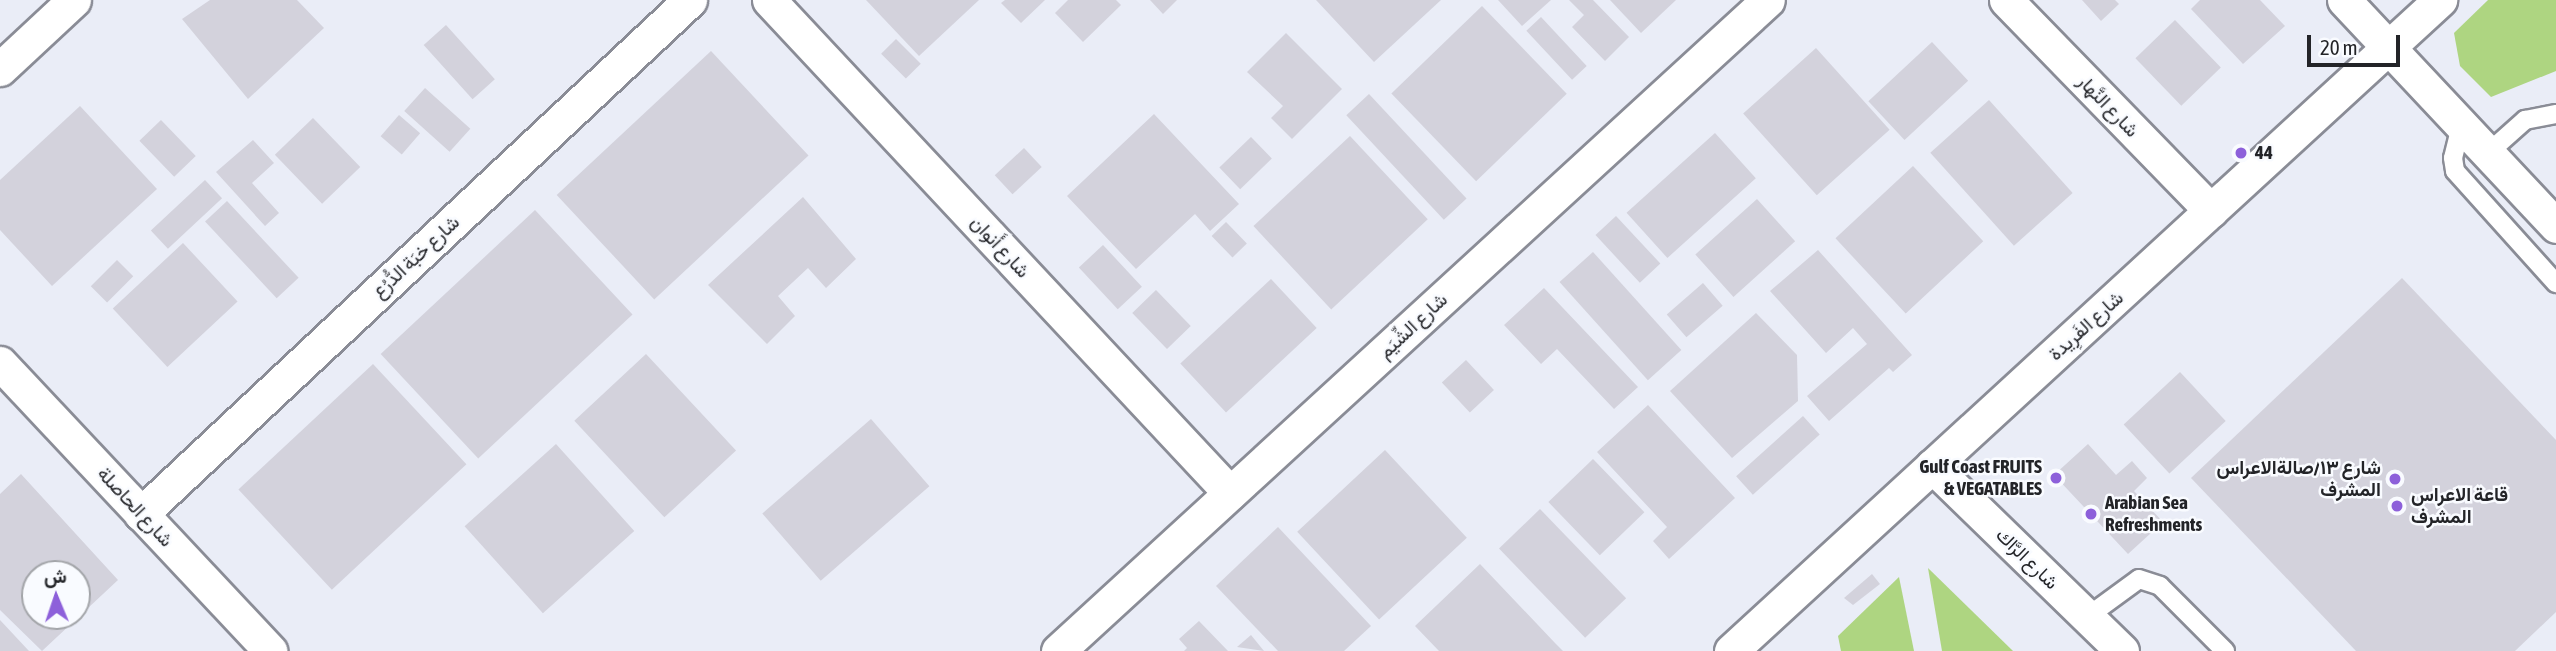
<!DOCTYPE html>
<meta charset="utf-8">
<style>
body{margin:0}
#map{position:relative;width:2556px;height:651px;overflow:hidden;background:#eaedf7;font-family:"Asap Condensed",Vazirmatn,sans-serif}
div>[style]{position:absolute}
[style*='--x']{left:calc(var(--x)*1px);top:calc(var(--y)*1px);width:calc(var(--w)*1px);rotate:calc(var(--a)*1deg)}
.green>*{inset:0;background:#aed581}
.building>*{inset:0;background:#d3d2dc;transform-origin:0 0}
.roads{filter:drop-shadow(2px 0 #8a8c96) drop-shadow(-2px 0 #8a8c96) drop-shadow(0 2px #8a8c96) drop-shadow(0 -2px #8a8c96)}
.lane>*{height:18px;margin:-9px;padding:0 9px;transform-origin:9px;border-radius:9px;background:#fff}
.street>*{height:33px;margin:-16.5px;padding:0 16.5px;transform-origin:16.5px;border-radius:16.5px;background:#fff}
.dots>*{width:19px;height:19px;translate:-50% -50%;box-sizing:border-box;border:4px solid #f9fbff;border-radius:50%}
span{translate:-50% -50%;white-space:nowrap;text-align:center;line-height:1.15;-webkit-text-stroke:5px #f9fbff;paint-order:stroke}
.street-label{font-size:19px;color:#232428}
.poi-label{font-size:19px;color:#232428;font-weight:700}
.left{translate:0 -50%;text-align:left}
.right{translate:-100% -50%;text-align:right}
.north{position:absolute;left:21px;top:560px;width:70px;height:70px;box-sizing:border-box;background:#f9fbff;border:2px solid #a3a5a9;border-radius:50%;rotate:358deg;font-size:19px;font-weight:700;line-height:28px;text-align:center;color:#232428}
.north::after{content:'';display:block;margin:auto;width:24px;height:32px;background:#8d60da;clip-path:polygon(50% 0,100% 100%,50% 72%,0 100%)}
.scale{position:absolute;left:2307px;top:35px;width:93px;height:32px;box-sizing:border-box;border:4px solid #232428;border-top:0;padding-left:9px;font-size:21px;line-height:24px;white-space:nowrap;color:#232428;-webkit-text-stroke:5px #f9fbff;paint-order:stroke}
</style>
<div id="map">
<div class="green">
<i style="clip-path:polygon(2488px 0,2556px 0,2556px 71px,2491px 97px,2460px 66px,2454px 33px)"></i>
<i style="clip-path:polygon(1928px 568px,2013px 651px,1942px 651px)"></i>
<i style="clip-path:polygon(1899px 577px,1914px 651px,1841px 651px,1838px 636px)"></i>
</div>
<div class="building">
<i style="clip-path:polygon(210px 0,297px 0,324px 28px,248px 99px,182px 19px)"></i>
<i style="clip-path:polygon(866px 0,979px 0,919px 56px)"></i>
<i style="clip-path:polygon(1005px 0,1045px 0,1021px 23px,1001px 3px)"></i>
<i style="clip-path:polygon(1068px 0,1116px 0,1121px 5px,1083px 42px,1055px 13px)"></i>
<i style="clip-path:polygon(1150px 0,1177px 0,1163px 14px)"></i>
<i style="clip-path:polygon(1316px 0,1441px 0,1374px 62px)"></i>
<i style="clip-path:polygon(1498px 0,1551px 0,1522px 26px)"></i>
<i style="clip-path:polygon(1569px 0,1593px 0,1629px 37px,1605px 61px,1572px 27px,1584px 15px)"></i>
<i style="clip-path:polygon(1610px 0,1676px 0,1641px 33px)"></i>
<i style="clip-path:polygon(2082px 0,2115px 0,2119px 4px,2101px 21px)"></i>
<i style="clip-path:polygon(2200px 0,2260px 0,2285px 26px,2243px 64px,2191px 9px)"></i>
<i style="left:1482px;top:6px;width:122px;height:126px;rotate:46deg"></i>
<i style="left:1541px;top:17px;width:67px;height:20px;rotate:47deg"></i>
<i style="left:2175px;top:20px;width:66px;height:55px;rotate:46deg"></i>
<i style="left:446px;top:25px;width:73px;height:30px;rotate:48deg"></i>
<i style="clip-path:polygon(1286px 33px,1342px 89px,1292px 139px,1271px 118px,1283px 106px,1247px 72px)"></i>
<i style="left:896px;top:39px;width:35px;height:21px;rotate:45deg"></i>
<i style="left:1932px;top:42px;width:53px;height:87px;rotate:47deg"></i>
<i style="left:1816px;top:48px;width:110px;height:98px;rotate:48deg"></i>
<i style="left:711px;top:51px;width:143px;height:211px;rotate:47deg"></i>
<i style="left:425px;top:88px;width:61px;height:31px;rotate:42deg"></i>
<i style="left:1369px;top:94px;width:143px;height:31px;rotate:47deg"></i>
<i style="left:1989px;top:100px;width:125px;height:79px;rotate:48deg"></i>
<i style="clip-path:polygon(80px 106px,157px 189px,52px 286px,0 230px,0 180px)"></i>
<i style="clip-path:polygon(1154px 114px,1239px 204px,1210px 231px,1195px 214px,1136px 269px,1067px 196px)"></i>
<i style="left:399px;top:115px;width:28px;height:28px;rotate:41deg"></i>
<i style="left:313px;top:118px;width:68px;height:53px;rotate:46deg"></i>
<i style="left:161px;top:120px;width:50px;height:30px;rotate:46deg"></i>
<i style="left:1715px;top:133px;width:61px;height:119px;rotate:48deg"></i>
<i style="left:1350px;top:136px;width:114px;height:132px;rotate:47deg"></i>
<i style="left:1251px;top:137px;width:30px;height:44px;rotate:46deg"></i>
<i style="clip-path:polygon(253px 140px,274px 163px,252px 183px,279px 213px,265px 226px,216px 172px)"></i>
<i style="left:1024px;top:148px;width:26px;height:40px;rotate:47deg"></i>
<i style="left:1913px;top:166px;width:103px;height:106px;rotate:47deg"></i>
<i style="left:205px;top:180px;width:25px;height:74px;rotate:47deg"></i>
<i style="clip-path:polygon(803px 197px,856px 259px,826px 288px,808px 268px,778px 296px,795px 316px,767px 344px,708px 285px)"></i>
<i style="left:1757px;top:199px;width:57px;height:83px;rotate:48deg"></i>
<i style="left:227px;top:201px;width:105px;height:30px;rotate:47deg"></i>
<i style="left:535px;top:210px;width:143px;height:211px;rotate:47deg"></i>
<i style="left:1616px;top:216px;width:65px;height:28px;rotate:47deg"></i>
<i style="left:1226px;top:222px;width:30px;height:20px;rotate:46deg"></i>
<i style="left:183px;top:243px;width:80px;height:96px;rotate:47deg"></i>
<i style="left:1103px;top:245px;width:57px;height:33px;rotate:47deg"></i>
<i style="clip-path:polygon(1818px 250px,1912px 355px,1893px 372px,1889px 368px,1829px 421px,1807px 396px,1867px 344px,1853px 328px,1826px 353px,1770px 291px)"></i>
<i style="left:1593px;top:252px;width:132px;height:45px;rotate:48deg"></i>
<i style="left:117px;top:260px;width:23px;height:37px;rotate:45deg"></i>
<i style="clip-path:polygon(2402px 278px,2556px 440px,2556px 612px,2515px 651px,2356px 651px,2191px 478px)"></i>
<i style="left:1271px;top:279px;width:67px;height:124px;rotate:47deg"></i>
<i style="left:1703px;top:283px;width:30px;height:48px;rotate:49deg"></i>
<i style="clip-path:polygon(1544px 288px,1638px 387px,1614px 409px,1557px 349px,1541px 364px,1504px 325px)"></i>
<i style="left:1156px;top:290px;width:50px;height:33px;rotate:46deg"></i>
<i style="clip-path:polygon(1756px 313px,1797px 355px,1798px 401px,1732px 458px,1670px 391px)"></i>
<i style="left:646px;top:354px;width:132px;height:98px;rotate:47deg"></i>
<i style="left:1466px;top:360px;width:41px;height:33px;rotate:47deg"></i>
<i style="left:373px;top:364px;width:137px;height:184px;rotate:47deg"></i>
<i style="left:2180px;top:372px;width:67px;height:77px;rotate:47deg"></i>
<i style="clip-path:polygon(1648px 405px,1735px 498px,1669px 559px,1653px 541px,1667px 527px,1597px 452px)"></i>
<i style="left:1803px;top:416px;width:25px;height:90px;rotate:48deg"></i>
<i style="left:871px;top:419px;width:89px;height:144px;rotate:49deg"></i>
<i style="left:556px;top:444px;width:117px;height:123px;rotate:48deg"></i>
<i style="clip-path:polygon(2088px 444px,2116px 475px,2132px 461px,2147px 478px,2134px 491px,2163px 522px,2128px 554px,2054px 475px)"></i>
<i style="left:1385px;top:450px;width:120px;height:120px;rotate:47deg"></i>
<i style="left:1593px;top:459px;width:74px;height:62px;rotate:46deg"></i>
<i style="clip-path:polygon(evenodd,21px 474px,118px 580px,42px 651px,0 610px,0 494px,21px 474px,35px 574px,77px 574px,77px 616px,35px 616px,35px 574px)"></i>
<i style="left:1540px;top:509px;width:124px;height:57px;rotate:46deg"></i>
<i style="clip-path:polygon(1278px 527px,1371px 626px,1344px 651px,1278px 651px,1216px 586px)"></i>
<i style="clip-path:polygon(1480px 564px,1555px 643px,1563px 651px,1439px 651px,1415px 626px)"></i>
<i style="clip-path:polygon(1872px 574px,1880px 584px,1853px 605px,1844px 598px)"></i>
<i style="clip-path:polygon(0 620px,29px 651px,0 651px)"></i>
<i style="clip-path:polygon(1199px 621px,1228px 651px,1184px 651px,1187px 648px,1179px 639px)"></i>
<i style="clip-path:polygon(1251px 635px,1264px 651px,1237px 647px)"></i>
</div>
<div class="roads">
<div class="lane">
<i style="--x:2462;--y:122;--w:37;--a:104"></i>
<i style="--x:2453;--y:158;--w:13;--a:81"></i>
<i style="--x:2455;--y:171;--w:151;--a:48"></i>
<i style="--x:2488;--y:153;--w:50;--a:-41.7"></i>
<i style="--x:2525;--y:120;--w:32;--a:-11"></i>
<i style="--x:2087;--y:617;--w:64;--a:-36.2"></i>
<i style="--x:2139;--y:579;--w:22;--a:18"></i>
<i style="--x:2160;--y:586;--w:92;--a:45"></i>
</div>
<div class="street">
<i style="--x:769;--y:0;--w:675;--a:46.92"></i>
<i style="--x:2006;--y:0;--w:294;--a:45.8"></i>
<i style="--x:2344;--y:0;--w:310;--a:46.8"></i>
<i style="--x:0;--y:69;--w:101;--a:-43"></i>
<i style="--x:0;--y:363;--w:395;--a:46.8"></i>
<i style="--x:1932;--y:466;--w:265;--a:44.2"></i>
<i style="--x:141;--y:514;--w:752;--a:-43.11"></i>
<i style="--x:1058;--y:651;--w:963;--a:-42.52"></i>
<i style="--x:1731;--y:651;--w:963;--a:-42.56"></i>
</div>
</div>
<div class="dots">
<i style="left:2241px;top:153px;background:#8d60da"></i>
<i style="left:2056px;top:478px;background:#8d60da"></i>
<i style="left:2395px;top:479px;background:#8d60da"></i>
<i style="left:2397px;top:506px;background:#8d60da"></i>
<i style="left:2091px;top:514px;background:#8d60da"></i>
</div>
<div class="street-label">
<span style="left:2108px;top:106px;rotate:46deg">شارع النَّهار</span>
<span style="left:1000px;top:247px;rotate:47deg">شارع أَنوان</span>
<span style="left:416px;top:257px;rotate:-43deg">شارع خبَة الدُّرُع</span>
<span style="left:1413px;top:326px;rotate:-43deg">شارع الشِّيَم</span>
<span style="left:2086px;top:326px;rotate:-42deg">شارع الفَرِيدة</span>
<span style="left:135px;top:507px;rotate:47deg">شارع الحاصلة</span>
<span style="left:2027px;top:559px;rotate:44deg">شارع الرَّاك</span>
</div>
<div class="poi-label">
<span class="left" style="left:2255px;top:153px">44</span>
<span class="right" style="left:2042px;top:478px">Gulf Coast FRUITS<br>&amp; VEGATABLES</span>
<span class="right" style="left:2381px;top:479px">شارع ١٣/صالةالاعراس<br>المشرف</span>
<span class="left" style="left:2411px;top:506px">قاعة الاعراس<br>المشرف</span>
<span class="left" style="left:2105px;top:514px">Arabian Sea<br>Refreshments</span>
</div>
<div class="north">ش</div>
<div class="scale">20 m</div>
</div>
